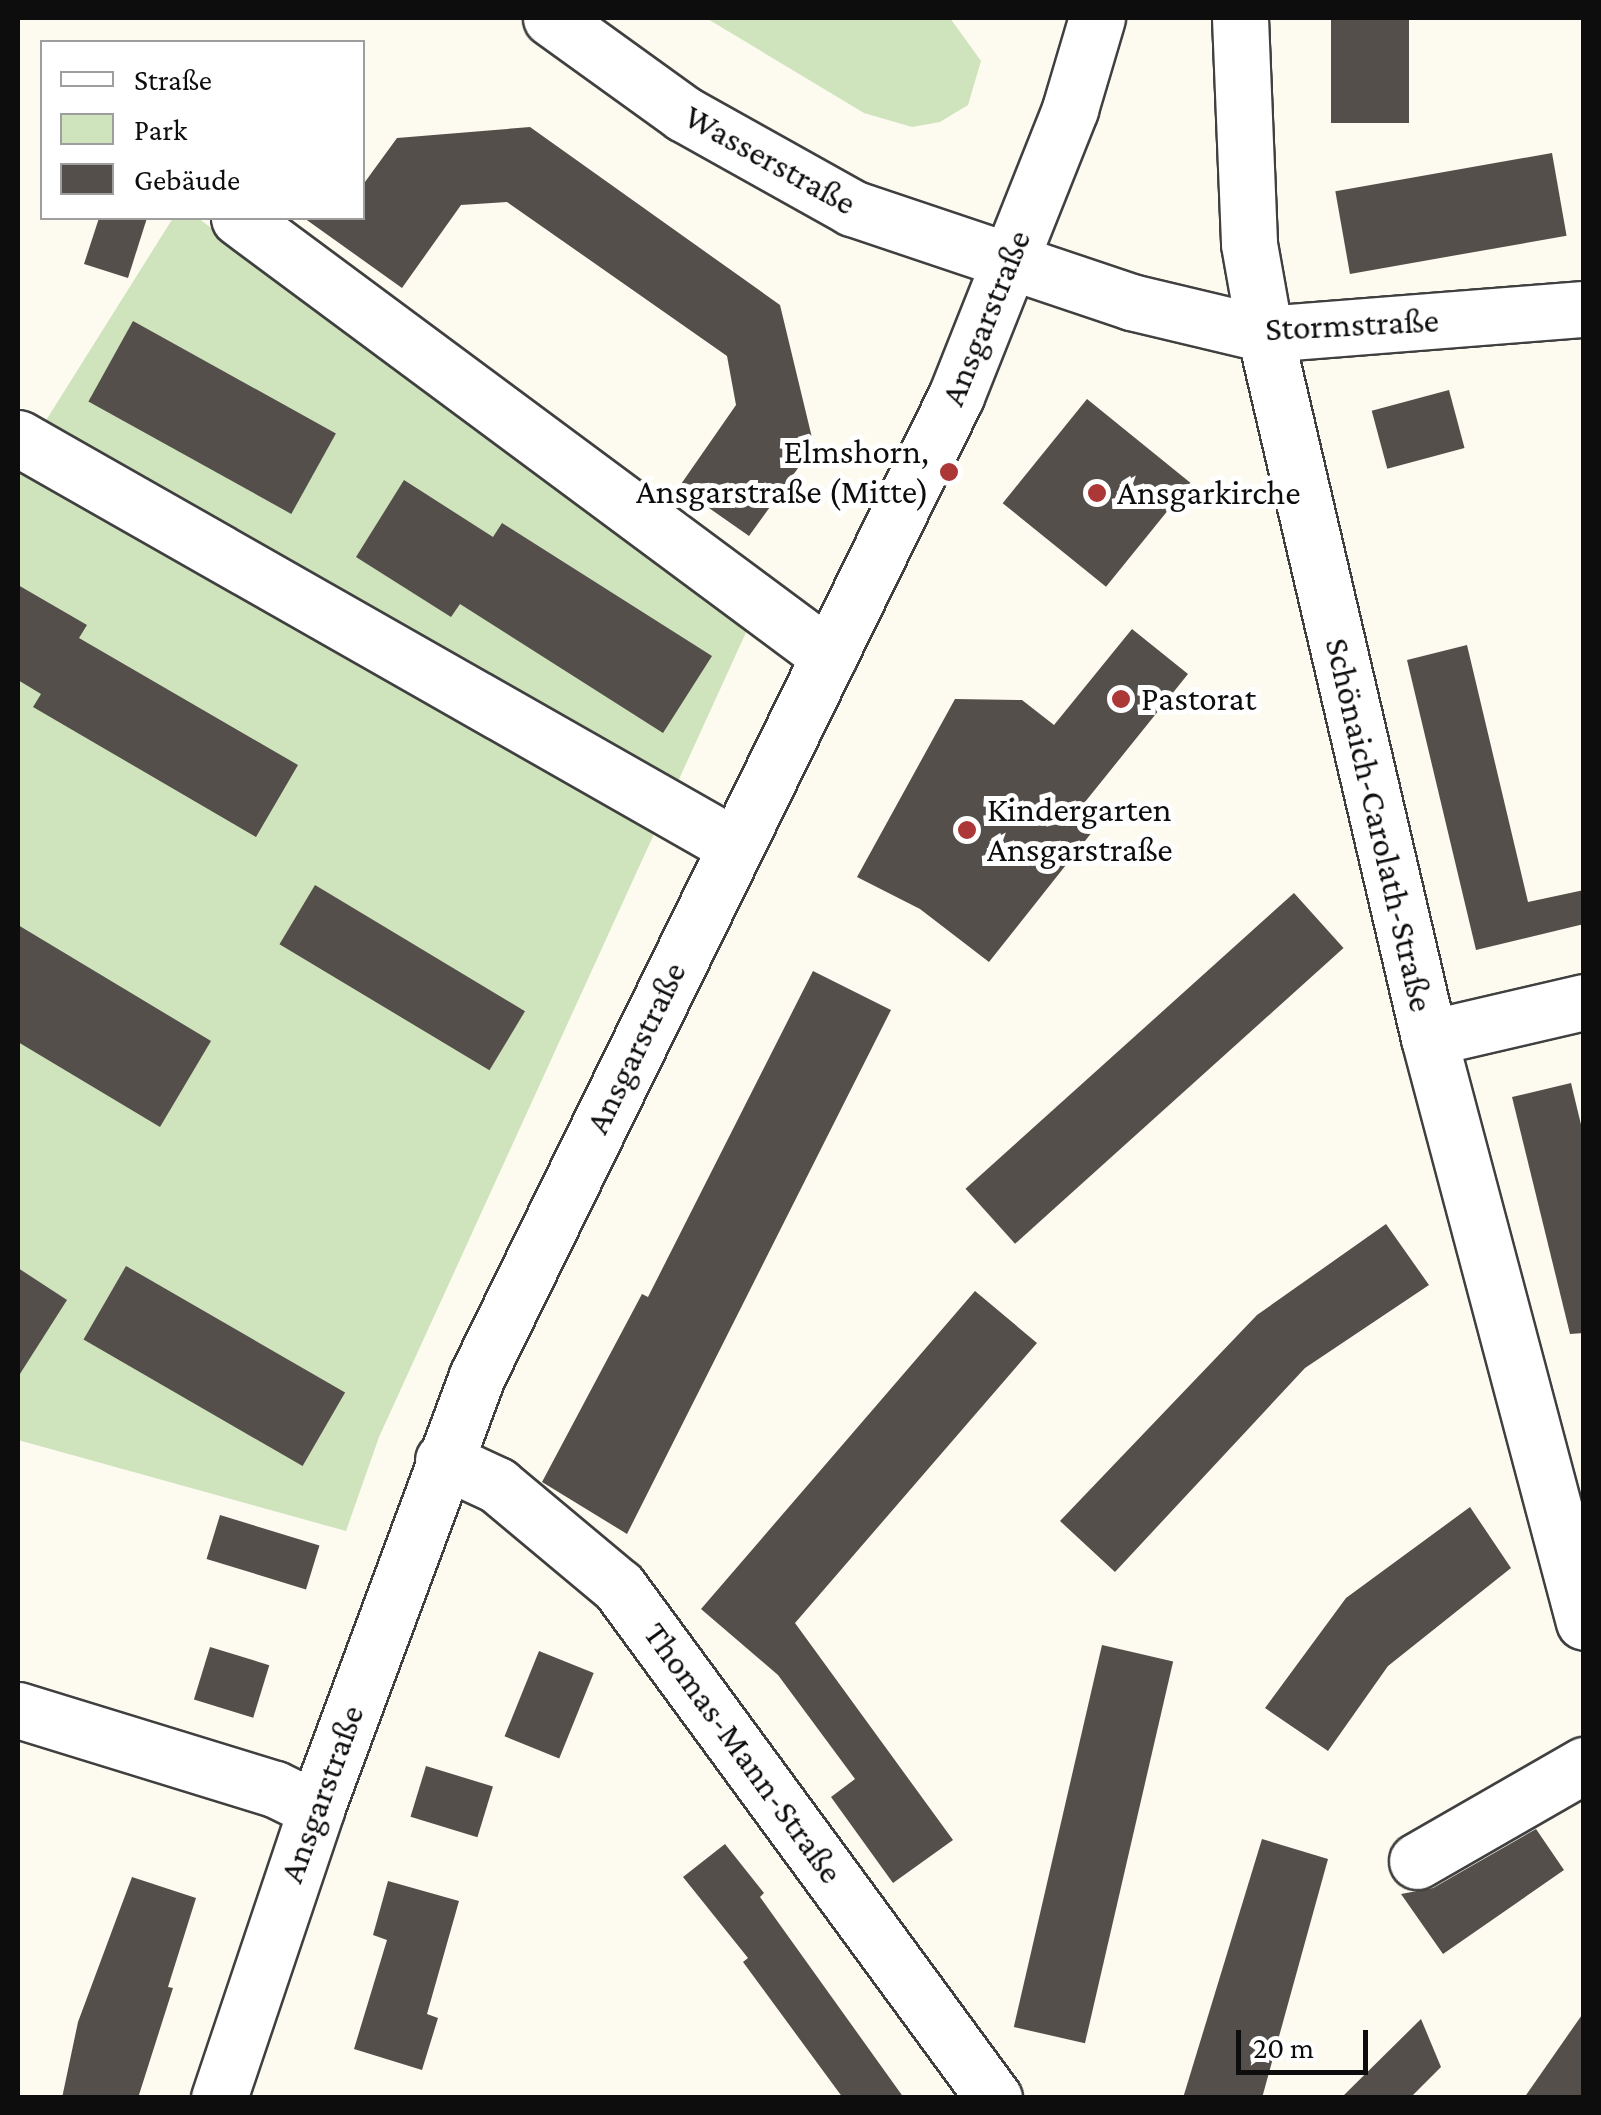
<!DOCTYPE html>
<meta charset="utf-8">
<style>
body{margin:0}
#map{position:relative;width:1601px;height:2115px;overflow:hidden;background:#fdfbef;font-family:"Crimson Pro",serif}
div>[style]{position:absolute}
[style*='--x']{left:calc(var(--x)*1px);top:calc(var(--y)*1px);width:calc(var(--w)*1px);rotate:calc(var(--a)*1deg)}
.green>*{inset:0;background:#cfe3bd}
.building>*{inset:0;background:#544f4b;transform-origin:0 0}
.roads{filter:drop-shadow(2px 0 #404040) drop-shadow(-2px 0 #404040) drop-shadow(0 2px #404040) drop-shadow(0 -2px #404040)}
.minor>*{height:55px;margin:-27.5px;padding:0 27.5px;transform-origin:27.5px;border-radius:27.5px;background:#fff}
.dots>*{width:28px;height:28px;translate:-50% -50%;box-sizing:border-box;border:5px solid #fff;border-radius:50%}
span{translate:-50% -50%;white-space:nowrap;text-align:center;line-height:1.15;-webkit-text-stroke:10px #fff;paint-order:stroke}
.street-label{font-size:35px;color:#0d0d0d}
.poi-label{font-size:35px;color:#0d0d0d}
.right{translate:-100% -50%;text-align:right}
.left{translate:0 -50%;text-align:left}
.frame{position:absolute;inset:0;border:20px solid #0d0d0d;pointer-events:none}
.legend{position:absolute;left:40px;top:40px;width:325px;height:180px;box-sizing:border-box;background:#fff;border:2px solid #9e9e9e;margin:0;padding:12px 18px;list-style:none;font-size:30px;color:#0d0d0d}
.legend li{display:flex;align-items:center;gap:20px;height:50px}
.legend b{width:50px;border:2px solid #9e9e9e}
.scale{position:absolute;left:1236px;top:2030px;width:132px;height:45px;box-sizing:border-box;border:5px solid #0d0d0d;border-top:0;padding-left:12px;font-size:30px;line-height:35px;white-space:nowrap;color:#0d0d0d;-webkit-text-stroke:8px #fff;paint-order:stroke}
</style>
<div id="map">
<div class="green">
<i style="clip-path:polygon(706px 18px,950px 18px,981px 61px,968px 105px,940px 122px,912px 127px,864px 113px)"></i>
<i style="clip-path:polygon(173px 218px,198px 218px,748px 628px,379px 1437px,346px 1531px,18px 1440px,18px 465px)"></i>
</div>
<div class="building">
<i style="left:1331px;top:18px;width:78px;height:105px"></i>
<i style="clip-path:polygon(530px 127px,780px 305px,814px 446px,749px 536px,679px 487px,736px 405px,727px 356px,507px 202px,461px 205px,402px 288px,304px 218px,362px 218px,362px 186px,397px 138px)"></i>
<i style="left:1552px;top:153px;width:84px;height:220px;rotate:80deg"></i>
<i style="clip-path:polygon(99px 218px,147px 218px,128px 278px,84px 264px)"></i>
<i style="left:133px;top:321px;width:232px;height:92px;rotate:29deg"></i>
<i style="left:1449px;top:390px;width:60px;height:80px;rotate:75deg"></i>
<i style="left:1087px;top:399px;width:133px;height:134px;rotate:39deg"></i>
<i style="clip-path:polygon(404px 480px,493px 537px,502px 523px,712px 656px,663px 733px,460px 604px,451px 617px,356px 557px)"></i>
<i style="clip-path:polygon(18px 585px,87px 625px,79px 638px,298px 765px,256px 837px,33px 707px,41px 694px,18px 680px)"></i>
<i style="clip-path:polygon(1132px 629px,1188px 674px,1085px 802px,1104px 817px,989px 962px,920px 909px,857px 877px,955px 699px,1022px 700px,1054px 725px)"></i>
<i style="clip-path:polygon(1467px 645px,1528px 902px,1584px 890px,1584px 924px,1476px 950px,1407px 660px)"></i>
<i style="left:315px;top:885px;width:245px;height:69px;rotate:31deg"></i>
<i style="left:1294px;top:893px;width:74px;height:442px;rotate:48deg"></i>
<i style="clip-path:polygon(18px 925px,211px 1041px,160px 1127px,18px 1042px)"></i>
<i style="clip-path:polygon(813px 971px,891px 1010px,627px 1534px,542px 1482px,642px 1294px,648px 1297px)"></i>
<i style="clip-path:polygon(1571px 1083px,1584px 1137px,1584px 1333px,1570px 1334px,1512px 1097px)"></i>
<i style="clip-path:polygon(1386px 1224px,1429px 1285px,1305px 1368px,1115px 1572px,1060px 1521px,1257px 1315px)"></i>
<i style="left:126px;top:1266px;width:253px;height:85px;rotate:30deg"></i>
<i style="clip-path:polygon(18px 1268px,67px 1300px,18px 1377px)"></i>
<i style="clip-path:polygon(975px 1291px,1037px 1343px,795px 1623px,953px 1840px,893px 1883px,831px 1797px,855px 1779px,778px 1675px,701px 1609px)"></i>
<i style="clip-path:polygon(1470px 1507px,1511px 1568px,1388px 1666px,1328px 1751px,1265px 1708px,1346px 1598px)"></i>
<i style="left:220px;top:1515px;width:104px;height:46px;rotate:17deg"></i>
<i style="left:1102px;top:1645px;width:73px;height:392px;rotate:13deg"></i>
<i style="left:210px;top:1647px;width:62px;height:55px;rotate:17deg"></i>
<i style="left:539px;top:1651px;width:59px;height:92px;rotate:22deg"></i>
<i style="left:426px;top:1766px;width:70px;height:53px;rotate:17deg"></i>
<i style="clip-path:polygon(1536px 1829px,1564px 1870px,1443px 1954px,1401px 1894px,1433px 1888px)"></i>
<i style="clip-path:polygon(1262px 1839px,1328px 1859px,1262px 2098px,1183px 2098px)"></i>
<i style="clip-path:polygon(725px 1844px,764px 1893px,760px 1897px,904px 2098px,843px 2098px,743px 1962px,748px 1958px,683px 1877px)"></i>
<i style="clip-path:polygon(132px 1877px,196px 1898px,168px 1987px,173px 1988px,138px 2098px,62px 2098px,78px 2022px)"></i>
<i style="clip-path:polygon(388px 1881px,459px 1901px,427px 2014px,438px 2018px,422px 2070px,354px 2049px,387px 1940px,373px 1935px)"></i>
<i style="clip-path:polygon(1584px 2012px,1584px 2098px,1524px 2098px)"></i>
<i style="clip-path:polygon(1421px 2019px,1441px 2067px,1410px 2098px,1341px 2098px)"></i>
</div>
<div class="roads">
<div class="minor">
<i style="--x:551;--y:18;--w:164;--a:35.8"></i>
<i style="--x:684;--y:114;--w:193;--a:29.2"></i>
<i style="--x:852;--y:208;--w:294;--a:18.6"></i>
<i style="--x:1131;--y:302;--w:138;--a:13.4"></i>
<i style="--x:1265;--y:334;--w:320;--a:-4.5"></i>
<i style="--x:1240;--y:18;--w:226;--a:87.7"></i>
<i style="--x:1249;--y:244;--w:91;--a:79.9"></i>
<i style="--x:1265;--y:334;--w:723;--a:76.89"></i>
<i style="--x:1429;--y:1038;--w:604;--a:75.14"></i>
<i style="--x:239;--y:218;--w:735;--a:36.59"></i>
<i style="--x:18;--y:438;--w:825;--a:29.64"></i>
<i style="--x:1429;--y:1038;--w:159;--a:-13.1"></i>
<i style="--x:443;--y:1460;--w:60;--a:24.8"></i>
<i style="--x:497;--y:1485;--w:159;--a:39.9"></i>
<i style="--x:619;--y:1587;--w:634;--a:53.73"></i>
<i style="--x:18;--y:1710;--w:269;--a:17.1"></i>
<i style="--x:275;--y:1789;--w:46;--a:26"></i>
<i style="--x:1417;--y:1861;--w:193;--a:-29.9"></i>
<i style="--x:219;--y:2098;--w:305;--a:-71.4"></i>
<i style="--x:316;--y:1809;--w:462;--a:-69.6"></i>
<i style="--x:477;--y:1376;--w:1091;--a:-63.95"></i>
<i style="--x:956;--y:396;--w:309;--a:-68.3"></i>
<i style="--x:1070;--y:109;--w:95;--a:-73.5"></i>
</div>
</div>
<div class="dots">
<i style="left:949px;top:472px;background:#ab3737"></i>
<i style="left:1097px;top:493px;background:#ab3737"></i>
<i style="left:1121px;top:699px;background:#ab3737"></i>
<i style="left:967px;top:830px;background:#ab3737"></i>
</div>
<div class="street-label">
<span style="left:770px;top:160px;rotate:29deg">Wasserstraße</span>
<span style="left:986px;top:318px;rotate:-68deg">Ansgarstraße</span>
<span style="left:1352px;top:325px;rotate:-3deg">Stormstraße</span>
<span style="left:1379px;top:825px;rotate:77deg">Schönaich-Carolath-Straße</span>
<span style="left:636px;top:1048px;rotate:-64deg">Ansgarstraße</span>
<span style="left:743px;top:1753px;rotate:54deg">Thomas-Mann-Straße</span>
<span style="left:322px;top:1794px;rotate:-70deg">Ansgarstraße</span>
</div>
<div class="poi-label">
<span class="right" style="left:929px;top:472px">Elmshorn,<br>Ansgarstraße (Mitte)</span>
<span class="left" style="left:1117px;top:493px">Ansgarkirche</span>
<span class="left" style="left:1141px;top:699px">Pastorat</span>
<span class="left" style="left:987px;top:830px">Kindergarten<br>Ansgarstraße</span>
</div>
<div class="frame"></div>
<ul class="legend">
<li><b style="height:12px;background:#fff"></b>Straße</li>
<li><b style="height:28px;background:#cfe3bd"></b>Park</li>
<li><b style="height:28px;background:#544f4b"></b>Gebäude</li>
</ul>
<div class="scale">20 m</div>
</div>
